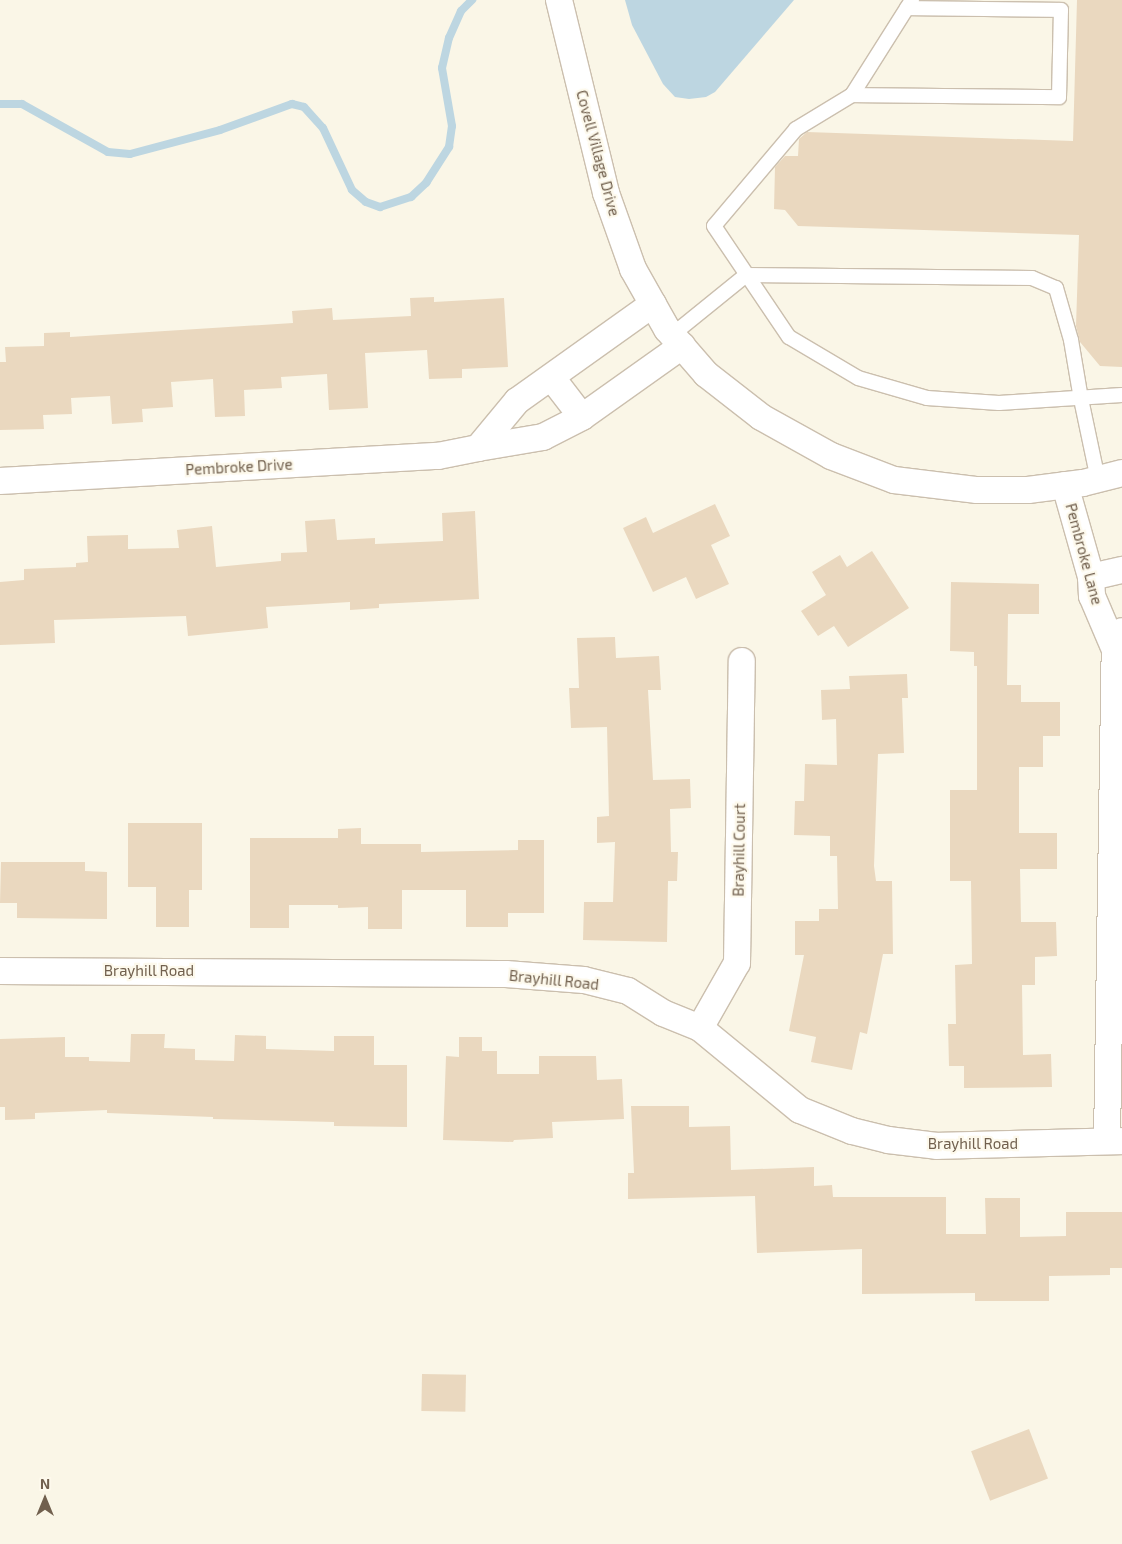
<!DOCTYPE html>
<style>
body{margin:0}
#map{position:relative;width:1122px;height:1544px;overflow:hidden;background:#faf6e7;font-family:"Exo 2",sans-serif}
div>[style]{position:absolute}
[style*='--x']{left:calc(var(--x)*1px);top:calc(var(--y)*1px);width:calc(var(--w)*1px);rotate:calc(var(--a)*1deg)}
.water>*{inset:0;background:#bdd6e1}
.stream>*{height:8px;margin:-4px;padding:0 4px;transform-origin:4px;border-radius:4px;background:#bdd6e1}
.building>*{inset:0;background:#ead8bf;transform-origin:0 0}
.roads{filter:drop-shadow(1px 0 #cbbfae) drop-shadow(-1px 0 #cbbfae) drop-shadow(0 1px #cbbfae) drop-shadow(0 -1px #cbbfae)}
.service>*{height:14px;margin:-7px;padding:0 7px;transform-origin:7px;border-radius:7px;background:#fff}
.minor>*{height:26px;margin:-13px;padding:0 13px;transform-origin:13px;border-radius:13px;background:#fff}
span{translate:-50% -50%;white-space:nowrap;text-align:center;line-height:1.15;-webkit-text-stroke:4.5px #fdf9ec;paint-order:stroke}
.street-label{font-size:15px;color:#71604e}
.north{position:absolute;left:20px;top:1474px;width:50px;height:50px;-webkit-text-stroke:4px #fdf9ec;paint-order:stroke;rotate:0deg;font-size:14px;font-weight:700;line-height:20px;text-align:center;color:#71604e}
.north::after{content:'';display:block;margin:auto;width:18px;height:22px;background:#71604e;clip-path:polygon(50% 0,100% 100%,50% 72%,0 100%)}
</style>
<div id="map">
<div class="water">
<i style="clip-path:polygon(625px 0,794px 0,715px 92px,706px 97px,689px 99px,675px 97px,663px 84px,632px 25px)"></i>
</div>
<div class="stream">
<i style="--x:0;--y:104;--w:22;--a:0"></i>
<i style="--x:22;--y:104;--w:98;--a:29.2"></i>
<i style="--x:108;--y:152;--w:22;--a:5"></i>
<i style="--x:130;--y:154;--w:93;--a:-14.9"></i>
<i style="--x:220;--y:130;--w:77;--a:-19.9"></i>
<i style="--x:292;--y:104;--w:12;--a:14"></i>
<i style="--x:304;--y:107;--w:28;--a:48"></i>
<i style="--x:323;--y:128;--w:68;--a:64.9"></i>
<i style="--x:352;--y:190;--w:18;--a:41"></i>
<i style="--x:366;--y:202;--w:15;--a:20"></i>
<i style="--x:380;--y:207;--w:33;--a:-18"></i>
<i style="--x:411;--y:197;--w:21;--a:-43"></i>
<i style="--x:426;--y:183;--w:43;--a:-57.4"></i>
<i style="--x:449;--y:147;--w:21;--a:-82"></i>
<i style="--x:452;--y:126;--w:59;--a:-99.8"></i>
<i style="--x:442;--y:68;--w:31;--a:-77"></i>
<i style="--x:449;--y:38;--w:30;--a:-66"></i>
<i style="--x:461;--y:11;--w:16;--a:-45"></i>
</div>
<div class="building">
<i style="clip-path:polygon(1077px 0,1122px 0,1122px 367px,1100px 366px,1080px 342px,1076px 326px,1079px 235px,798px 226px,785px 210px,774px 209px,775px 167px,785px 156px,798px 156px,799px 139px,807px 132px,1073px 141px)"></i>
<i style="clip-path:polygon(434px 297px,434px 302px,504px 298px,508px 367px,462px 369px,462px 378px,429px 379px,427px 350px,365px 353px,368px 408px,329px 410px,327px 374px,281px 377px,282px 388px,244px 390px,245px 416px,215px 417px,213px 379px,171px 382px,173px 407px,142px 409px,143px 422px,112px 424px,110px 396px,71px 398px,72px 414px,43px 415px,44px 429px,0 430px,0 362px,6px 362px,5px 347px,44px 346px,44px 333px,70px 332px,70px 337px,293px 323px,292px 311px,332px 308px,333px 320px,411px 316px,410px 298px)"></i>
<i style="clip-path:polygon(715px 504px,730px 536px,711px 545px,729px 584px,696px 599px,686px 577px,653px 592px,623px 528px,646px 517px,653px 533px)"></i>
<i style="clip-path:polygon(475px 511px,479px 599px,379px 604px,379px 608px,350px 610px,350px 602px,266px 607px,268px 628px,188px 636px,186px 616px,54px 620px,55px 643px,0 645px,0 582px,24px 580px,24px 569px,76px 567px,76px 563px,88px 562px,87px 536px,128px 535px,128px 549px,179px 548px,177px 530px,212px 526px,216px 567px,281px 561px,281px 553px,307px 552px,305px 521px,335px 519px,337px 540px,375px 538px,375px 544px,443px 541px,442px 513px)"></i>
<i style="clip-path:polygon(872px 551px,909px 608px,848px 647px,834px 626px,818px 636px,801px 611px,826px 595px,812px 572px,840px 555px,847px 567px)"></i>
<i style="clip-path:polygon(951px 582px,1039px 584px,1039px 614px,1008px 614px,1007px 685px,1021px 685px,1021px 702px,1060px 702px,1060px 736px,1043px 736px,1043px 767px,1019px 767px,1019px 833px,1057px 833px,1057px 869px,1020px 869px,1021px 922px,1056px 922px,1057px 956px,1035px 957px,1035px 985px,1022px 985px,1023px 1055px,1051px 1054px,1052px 1087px,964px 1088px,964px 1066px,949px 1066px,948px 1024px,956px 1024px,955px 965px,972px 964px,971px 881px,950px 881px,950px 790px,977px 790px,977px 666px,974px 666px,974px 652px,950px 651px)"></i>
<i style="clip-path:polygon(615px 637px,616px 658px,659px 656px,661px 690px,648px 690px,653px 780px,690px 779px,691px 808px,670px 809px,671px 852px,678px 852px,677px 881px,668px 881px,667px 942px,583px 940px,584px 902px,613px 902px,615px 842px,597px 843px,597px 817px,609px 816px,607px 727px,571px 728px,569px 688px,579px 688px,577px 638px)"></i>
<i style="clip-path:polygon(907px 674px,908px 698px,902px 698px,904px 753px,878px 754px,874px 866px,876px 881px,892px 881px,893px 954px,883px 954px,867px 1034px,860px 1032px,852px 1070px,811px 1062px,816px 1037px,789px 1031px,804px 955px,795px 955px,795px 921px,819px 921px,819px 909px,838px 909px,837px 856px,830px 856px,830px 836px,794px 835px,795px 801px,804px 801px,805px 764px,837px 765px,836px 719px,822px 720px,821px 690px,850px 689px,849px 676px)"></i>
<i style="clip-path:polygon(128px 823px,202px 823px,202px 890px,189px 890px,189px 927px,156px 927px,156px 887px,128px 887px)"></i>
<i style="clip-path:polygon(361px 828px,361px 844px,421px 844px,421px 852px,518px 850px,518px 840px,544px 840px,544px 913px,508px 913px,508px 927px,466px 927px,466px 890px,402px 890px,402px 929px,368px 929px,368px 907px,338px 908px,338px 905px,289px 905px,289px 928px,250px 928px,250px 838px,338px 838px,338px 829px)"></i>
<i style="clip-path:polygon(1px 862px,85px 862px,85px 871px,107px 872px,107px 919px,17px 918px,17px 903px,0 903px)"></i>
<i style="clip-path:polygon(131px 1034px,165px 1034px,164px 1048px,195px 1049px,195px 1060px,234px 1061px,235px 1035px,266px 1036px,266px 1049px,334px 1051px,334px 1036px,374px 1036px,374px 1065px,407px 1065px,407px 1127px,334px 1126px,334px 1122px,213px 1119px,213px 1117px,107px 1113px,107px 1110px,35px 1113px,35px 1119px,5px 1120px,5px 1107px,0 1107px,0 1039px,65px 1037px,65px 1057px,89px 1057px,89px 1061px,130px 1062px)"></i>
<i style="clip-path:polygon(459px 1037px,482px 1037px,482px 1051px,497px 1051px,497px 1074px,539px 1074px,539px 1056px,596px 1056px,597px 1080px,622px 1079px,624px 1119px,552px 1122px,553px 1138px,514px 1140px,513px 1142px,443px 1140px,446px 1056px,459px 1057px)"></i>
<i style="clip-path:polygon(631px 1106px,689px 1106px,689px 1127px,730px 1126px,731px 1170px,814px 1167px,814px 1186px,832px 1185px,833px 1197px,946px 1197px,946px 1234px,986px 1234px,985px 1198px,1020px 1198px,1020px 1237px,1066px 1236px,1066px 1212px,1122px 1212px,1122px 1268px,1110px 1268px,1110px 1275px,1049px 1276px,1049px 1301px,975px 1301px,975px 1293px,862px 1294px,862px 1249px,757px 1253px,755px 1196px,628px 1199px,628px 1173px,634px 1173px)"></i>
<i style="left:422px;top:1374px;width:44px;height:37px;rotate:1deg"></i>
<i style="left:1029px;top:1429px;width:53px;height:62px;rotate:69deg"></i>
</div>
<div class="roads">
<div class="service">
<i style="--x:912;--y:0;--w:112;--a:122.3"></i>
<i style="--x:852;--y:95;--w:66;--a:148.7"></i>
<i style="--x:796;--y:129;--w:127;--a:130.2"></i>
<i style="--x:714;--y:226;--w:134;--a:56"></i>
<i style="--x:789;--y:337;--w:80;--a:30.7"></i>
<i style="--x:858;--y:378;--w:72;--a:16.2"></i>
<i style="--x:927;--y:398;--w:72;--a:4"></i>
<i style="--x:999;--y:403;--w:123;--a:-3.7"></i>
<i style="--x:852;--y:95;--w:207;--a:0.6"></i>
<i style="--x:1059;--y:97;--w:87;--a:-88.7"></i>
<i style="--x:1061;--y:10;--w:154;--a:-179.3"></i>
<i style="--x:672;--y:335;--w:95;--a:-39"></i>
<i style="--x:746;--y:275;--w:286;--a:0.6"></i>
<i style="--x:1032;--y:278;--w:26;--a:23"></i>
<i style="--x:1056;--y:288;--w:54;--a:73.9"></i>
<i style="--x:1071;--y:340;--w:60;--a:80.4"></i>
<i style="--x:1081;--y:399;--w:83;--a:78.1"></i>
</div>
<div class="minor">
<i style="--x:559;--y:0;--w:199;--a:76.3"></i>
<i style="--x:606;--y:193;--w:81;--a:70.4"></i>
<i style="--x:633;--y:269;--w:69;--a:60.5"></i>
<i style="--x:667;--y:329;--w:60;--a:49.1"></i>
<i style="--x:706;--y:374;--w:70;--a:38"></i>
<i style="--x:761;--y:417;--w:80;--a:29.1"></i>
<i style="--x:831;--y:456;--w:67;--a:20.9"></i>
<i style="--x:894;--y:480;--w:84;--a:6.9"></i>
<i style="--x:977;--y:490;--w:51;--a:0"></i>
<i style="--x:1028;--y:490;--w:55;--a:-7.3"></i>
<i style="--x:1083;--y:483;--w:40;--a:-14.4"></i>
<i style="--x:653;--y:304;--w:167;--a:144.5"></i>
<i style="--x:517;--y:401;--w:61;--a:129.7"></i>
<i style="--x:478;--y:448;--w:66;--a:-9.6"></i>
<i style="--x:543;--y:437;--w:44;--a:-27.1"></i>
<i style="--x:582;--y:417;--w:123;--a:-35.4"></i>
<i style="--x:552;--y:378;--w:49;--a:52.4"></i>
<i style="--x:0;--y:481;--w:439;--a:-3.3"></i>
<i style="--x:438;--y:456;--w:41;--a:-11.3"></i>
<i style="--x:1065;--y:485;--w:96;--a:74.2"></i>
<i style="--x:1091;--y:577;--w:19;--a:87"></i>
<i style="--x:1092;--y:596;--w:59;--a:66.9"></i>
<i style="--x:1115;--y:650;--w:20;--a:-70"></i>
<i style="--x:1091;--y:577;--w:32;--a:-13"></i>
<i style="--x:0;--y:971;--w:506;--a:0.34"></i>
<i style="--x:506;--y:974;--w:78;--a:4.4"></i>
<i style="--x:584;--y:980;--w:45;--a:14"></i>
<i style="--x:628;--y:991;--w:41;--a:32.2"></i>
<i style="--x:663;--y:1013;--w:40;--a:22"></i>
<i style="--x:700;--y:1028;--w:129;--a:39.4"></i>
<i style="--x:800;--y:1110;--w:56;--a:22"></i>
<i style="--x:852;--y:1131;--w:37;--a:14"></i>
<i style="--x:888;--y:1140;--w:49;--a:7"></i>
<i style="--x:937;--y:1146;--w:185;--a:-1.5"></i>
<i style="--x:700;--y:1028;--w:75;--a:-60.4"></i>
<i style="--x:737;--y:963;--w:302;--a:-89.1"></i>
<i style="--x:1107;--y:1141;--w:491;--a:-89.1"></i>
</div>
</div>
<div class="street-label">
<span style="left:598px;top:153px;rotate:75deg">Covell Village Drive</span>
<span style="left:239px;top:467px;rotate:-3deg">Pembroke Drive</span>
<span style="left:1084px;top:554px;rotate:75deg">Pembroke Lane</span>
<span style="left:739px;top:850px;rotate:-89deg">Brayhill Court</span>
<span style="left:149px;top:971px">Brayhill Road</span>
<span style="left:554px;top:980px;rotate:6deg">Brayhill Road</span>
<span style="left:973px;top:1144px">Brayhill Road</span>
</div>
<div class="north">N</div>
</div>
